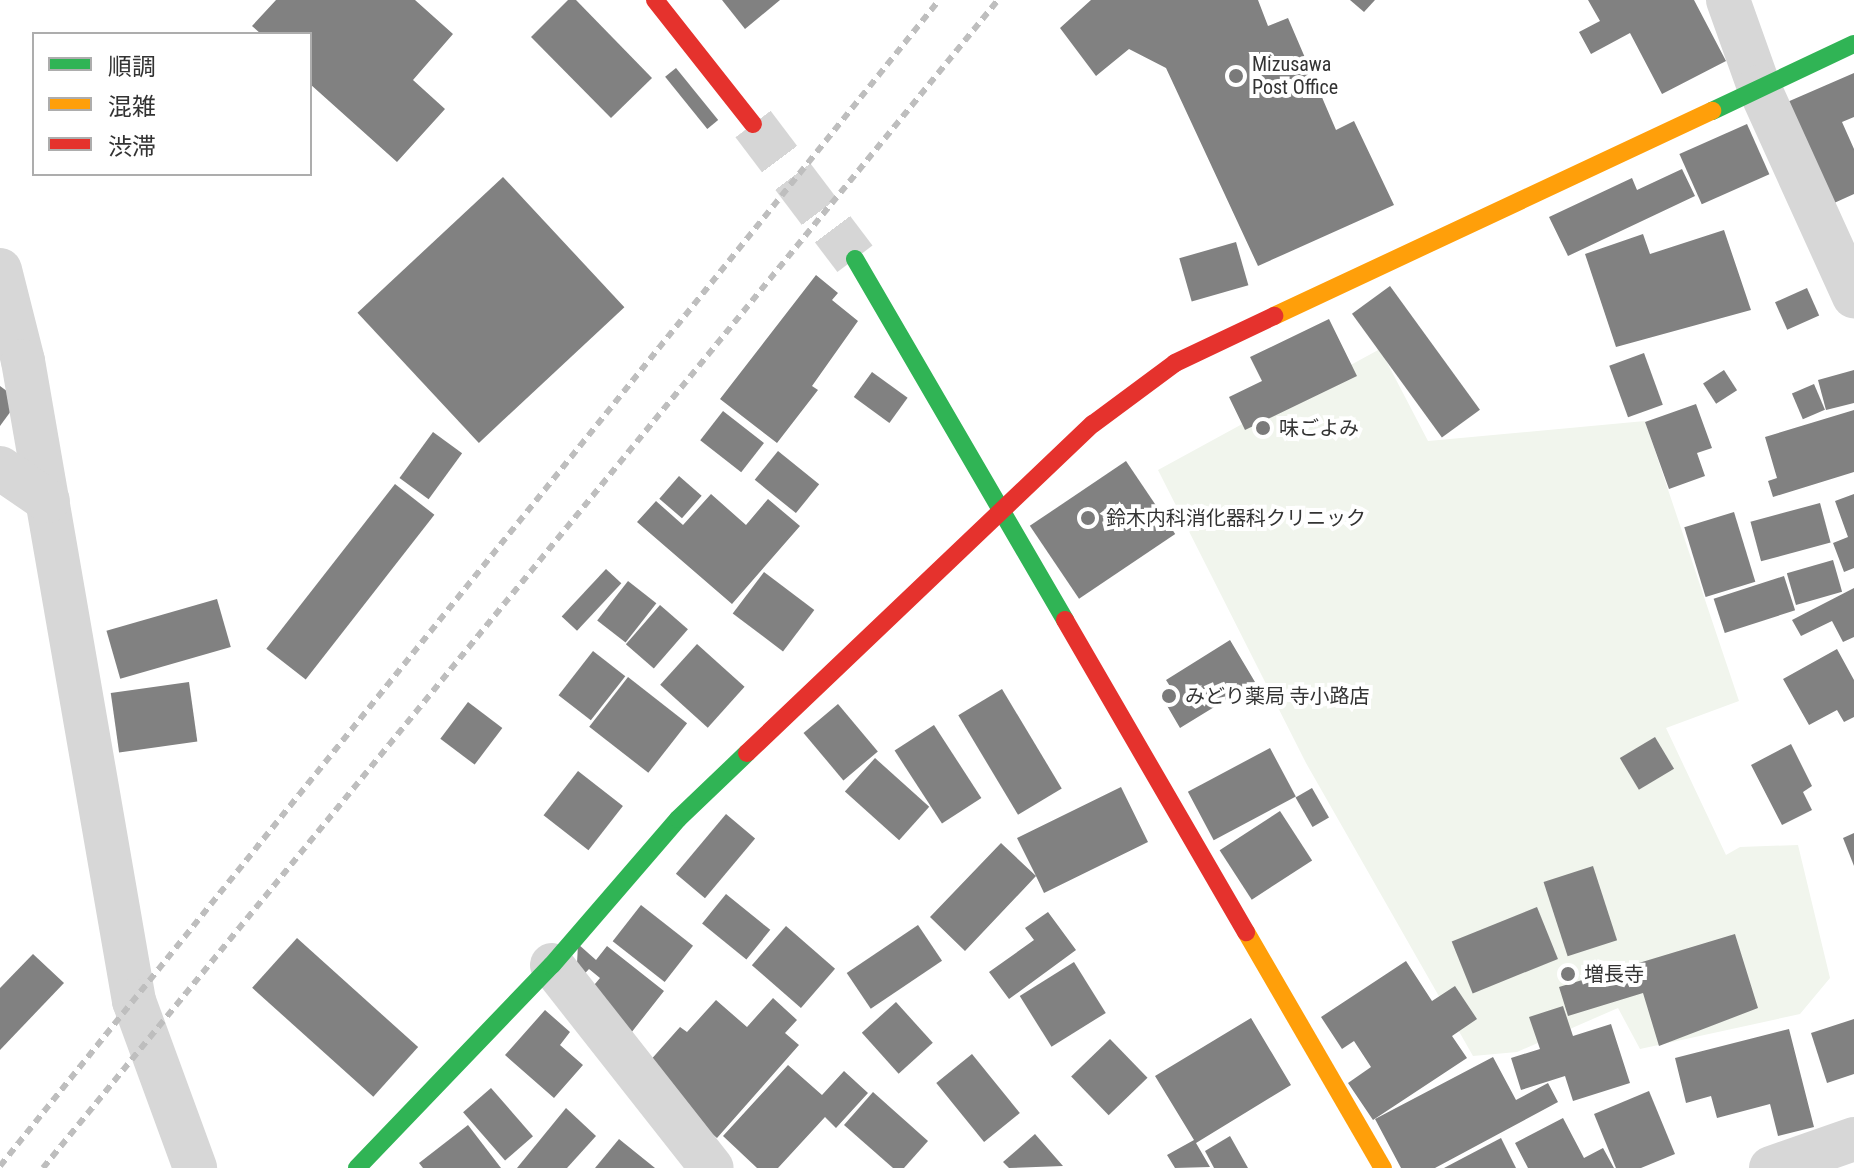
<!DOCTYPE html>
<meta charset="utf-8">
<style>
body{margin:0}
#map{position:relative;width:1854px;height:1168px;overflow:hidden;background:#fff;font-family:"Roboto Condensed","Noto Sans JP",sans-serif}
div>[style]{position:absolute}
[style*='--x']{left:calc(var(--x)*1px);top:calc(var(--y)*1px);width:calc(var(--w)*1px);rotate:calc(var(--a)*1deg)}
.green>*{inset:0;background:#f1f5ed}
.building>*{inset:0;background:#818181;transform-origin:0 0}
.secondary-tunnel>*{height:44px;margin-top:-22px;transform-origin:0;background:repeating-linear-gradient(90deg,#d6d6d6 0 44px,transparent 0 66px)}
.street>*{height:44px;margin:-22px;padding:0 22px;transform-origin:22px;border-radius:22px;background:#d7d7d7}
.fast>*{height:18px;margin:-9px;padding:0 9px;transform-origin:9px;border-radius:9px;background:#30b455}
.slow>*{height:18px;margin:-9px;padding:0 9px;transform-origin:9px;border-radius:9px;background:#ff9f0a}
.jam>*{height:18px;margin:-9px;padding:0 9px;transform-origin:9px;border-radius:9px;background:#e5322d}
.rail>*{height:6px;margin-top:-3px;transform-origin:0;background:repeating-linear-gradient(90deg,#bebebe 0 8px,transparent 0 14px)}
.dots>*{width:22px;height:22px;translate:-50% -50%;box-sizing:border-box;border:4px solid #fff;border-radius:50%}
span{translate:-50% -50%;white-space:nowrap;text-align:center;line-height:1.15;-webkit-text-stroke:8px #fff;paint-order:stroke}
.poi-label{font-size:20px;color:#333}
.left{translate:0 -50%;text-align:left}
.legend{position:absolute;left:32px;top:32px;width:280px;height:144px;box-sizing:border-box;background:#fff;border:2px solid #adadad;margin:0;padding:10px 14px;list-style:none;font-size:24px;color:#333}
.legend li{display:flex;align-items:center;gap:16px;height:40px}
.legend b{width:40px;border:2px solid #adadad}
</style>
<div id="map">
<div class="green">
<i style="clip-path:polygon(1380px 349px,1428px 441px,1645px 421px,1739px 701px,1666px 728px,1726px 855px,1740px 847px,1798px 845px,1830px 978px,1800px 1014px,1640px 1049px,1618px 1008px,1517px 1052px,1473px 1056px,1306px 763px,1158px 470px)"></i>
</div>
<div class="building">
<i style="clip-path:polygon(276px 0,415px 0,453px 34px,413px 80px,445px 109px,397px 162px,310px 84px,310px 34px,261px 34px,252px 26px)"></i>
<i style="clip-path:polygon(568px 0,576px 0,652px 78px,611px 118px,531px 37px)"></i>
<i style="clip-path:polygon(722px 0,780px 0,745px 29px)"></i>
<i style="clip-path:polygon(1091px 0,1258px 0,1268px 26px,1288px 18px,1336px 130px,1354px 121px,1394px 205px,1258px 266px,1166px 68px,1129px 49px,1096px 76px,1060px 28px)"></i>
<i style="clip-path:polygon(1350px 0,1375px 0,1364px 12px)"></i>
<i style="clip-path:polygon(1588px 0,1694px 0,1726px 61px,1662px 94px,1630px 33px,1591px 54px,1579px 32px,1600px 21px)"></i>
<i style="left:676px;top:68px;width:67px;height:14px;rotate:51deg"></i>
<i style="clip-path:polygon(1854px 73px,1854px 117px,1842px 122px,1854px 149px,1854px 194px,1823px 208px,1778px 106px)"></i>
<i style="left:1747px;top:124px;width:55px;height:74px;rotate:66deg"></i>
<i style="clip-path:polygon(1682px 169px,1695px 196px,1568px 256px,1549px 217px,1632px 178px,1637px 190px)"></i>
<i style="left:503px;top:177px;width:178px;height:199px;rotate:47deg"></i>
<i style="clip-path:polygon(1724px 230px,1751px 310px,1616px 347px,1585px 254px,1643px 234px,1650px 254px)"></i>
<i style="left:1236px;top:242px;width:45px;height:59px;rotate:74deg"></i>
<i style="clip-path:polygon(816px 275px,838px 293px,832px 300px,858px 321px,812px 386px,818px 390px,777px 443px,720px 399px)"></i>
<i style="left:1390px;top:286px;width:153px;height:47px;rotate:54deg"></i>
<i style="left:1807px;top:288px;width:30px;height:35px;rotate:66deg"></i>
<i style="clip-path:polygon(1329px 319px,1357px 376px,1245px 430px,1229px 397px,1262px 381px,1250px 357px)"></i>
<i style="left:1644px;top:353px;width:55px;height:37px;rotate:70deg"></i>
<i style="left:1724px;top:370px;width:24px;height:25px;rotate:57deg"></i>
<i style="clip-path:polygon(1854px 370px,1854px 403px,1826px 410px,1818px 380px)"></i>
<i style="left:872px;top:372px;width:44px;height:31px;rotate:36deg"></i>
<i style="left:1814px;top:384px;width:28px;height:24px;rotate:67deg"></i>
<i style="clip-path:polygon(0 386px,19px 400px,0 426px)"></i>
<i style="clip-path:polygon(1696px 404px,1712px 448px,1697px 453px,1705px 476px,1669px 489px,1645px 422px)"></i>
<i style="clip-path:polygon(1854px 410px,1854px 472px,1773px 497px,1768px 481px,1777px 478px,1765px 437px)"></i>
<i style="left:723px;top:411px;width:52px;height:37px;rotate:38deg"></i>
<i style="left:433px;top:432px;width:36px;height:57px;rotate:36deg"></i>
<i style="left:778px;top:451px;width:53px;height:37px;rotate:39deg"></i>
<i style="left:1126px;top:461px;width:88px;height:116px;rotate:56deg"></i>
<i style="left:679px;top:476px;width:30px;height:30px;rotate:41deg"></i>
<i style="left:395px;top:484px;width:50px;height:209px;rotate:38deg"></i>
<i style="clip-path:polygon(711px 494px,746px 525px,768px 499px,800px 526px,732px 604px,637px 522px,656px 501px,683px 525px)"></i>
<i style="clip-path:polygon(1854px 494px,1854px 568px,1844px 572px,1833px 543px,1848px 537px,1835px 501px)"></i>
<i style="left:1820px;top:503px;width:41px;height:72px;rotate:75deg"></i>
<i style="left:1734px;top:512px;width:73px;height:52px;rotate:73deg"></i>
<i style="left:1833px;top:560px;width:33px;height:48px;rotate:74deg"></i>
<i style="left:606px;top:569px;width:21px;height:65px;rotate:43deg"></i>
<i style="left:764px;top:572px;width:63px;height:52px;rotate:37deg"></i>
<i style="left:1784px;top:576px;width:36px;height:74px;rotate:72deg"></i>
<i style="left:628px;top:581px;width:36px;height:50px;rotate:38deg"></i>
<i style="clip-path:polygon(1854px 588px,1854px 637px,1843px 642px,1832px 621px,1801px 636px,1792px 620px)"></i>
<i style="left:217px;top:599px;width:50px;height:115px;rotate:74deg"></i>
<i style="left:660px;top:605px;width:37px;height:52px;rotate:41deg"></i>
<i style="clip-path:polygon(1230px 640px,1255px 682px,1180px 728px,1166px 704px,1177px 697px,1166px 680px)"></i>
<i style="left:697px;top:644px;width:64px;height:55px;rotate:42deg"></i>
<i style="clip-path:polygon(1837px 649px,1854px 680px,1854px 717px,1844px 722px,1837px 710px,1809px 725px,1783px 679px)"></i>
<i style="left:593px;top:651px;width:41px;height:56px;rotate:38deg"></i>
<i style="left:628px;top:677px;width:75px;height:63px;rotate:38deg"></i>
<i style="left:189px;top:682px;width:60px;height:79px;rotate:82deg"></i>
<i style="left:1002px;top:689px;width:116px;height:51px;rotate:59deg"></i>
<i style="left:468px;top:702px;width:43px;height:46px;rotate:37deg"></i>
<i style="left:838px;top:704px;width:62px;height:45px;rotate:50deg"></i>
<i style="left:934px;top:725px;width:87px;height:47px;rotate:57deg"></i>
<i style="left:1655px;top:737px;width:37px;height:41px;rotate:59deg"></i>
<i style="clip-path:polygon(1791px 744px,1812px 786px,1803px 792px,1812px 810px,1782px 825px,1751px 765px)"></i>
<i style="left:1270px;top:748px;width:55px;height:93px;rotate:62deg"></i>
<i style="left:875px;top:758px;width:73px;height:45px;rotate:42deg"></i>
<i style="left:578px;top:771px;width:57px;height:56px;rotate:38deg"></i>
<i style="clip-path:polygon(1121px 787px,1148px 842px,1044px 893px,1036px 876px,965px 951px,930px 917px,1001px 843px,1036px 876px,1017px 838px)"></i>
<i style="left:1312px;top:788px;width:34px;height:19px;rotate:60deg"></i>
<i style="left:1280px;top:811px;width:59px;height:72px;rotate:57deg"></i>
<i style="left:726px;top:814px;width:38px;height:78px;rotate:40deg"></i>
<i style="clip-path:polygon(1854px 833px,1854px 866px,1843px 838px)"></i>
<i style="left:1593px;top:866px;width:78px;height:52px;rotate:72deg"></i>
<i style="left:726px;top:894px;width:57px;height:38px;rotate:39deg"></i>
<i style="left:641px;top:905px;width:66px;height:46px;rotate:38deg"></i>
<i style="left:1537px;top:907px;width:56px;height:92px;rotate:68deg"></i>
<i style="clip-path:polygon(1048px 912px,1076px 950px,1009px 999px,989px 972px,1034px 940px,1025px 928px)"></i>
<i style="left:918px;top:925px;width:43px;height:86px;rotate:56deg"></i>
<i style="left:786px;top:926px;width:65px;height:52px;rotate:41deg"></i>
<i style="clip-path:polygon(1735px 934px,1758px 1008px,1659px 1046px,1643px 993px,1568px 1016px,1559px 987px)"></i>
<i style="left:297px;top:938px;width:163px;height:67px;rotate:42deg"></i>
<i style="clip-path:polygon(578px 944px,596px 960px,607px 946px,664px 991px,631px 1033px,584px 997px,600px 978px,589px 969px,576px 983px)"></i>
<i style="clip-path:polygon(33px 954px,64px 983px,0 1050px,0 988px)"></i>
<i style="clip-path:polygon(1406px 961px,1432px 1001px,1455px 986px,1477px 1019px,1452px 1036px,1467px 1058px,1373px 1120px,1348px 1083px,1371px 1067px,1354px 1041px,1342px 1049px,1321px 1017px)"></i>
<i style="left:1074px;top:962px;width:60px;height:64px;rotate:58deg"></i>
<i style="clip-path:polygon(773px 998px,797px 1020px,785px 1033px,799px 1045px,717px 1138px,640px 1072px,680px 1027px,687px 1032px,716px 1000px,747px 1027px)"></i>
<i style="left:896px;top:1002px;width:55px;height:46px;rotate:48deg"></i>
<i style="clip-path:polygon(1563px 1006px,1573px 1036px,1611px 1024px,1630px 1083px,1573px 1101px,1565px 1076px,1521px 1090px,1511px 1058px,1540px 1049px,1529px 1017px)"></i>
<i style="clip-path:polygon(545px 1010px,570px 1032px,560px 1045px,583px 1065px,554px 1098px,505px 1055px)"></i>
<i style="clip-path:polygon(1251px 1018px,1291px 1085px,1196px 1143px,1210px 1167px,1175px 1168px,1167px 1155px,1194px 1140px,1155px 1076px)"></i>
<i style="clip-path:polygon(1854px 1019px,1854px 1074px,1827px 1083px,1811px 1033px)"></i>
<i style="clip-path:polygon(1789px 1029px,1814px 1127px,1778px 1136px,1770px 1104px,1717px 1118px,1711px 1096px,1686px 1103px,1675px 1058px)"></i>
<i style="left:1110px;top:1039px;width:54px;height:54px;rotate:46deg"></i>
<i style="left:972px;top:1054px;width:76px;height:46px;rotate:51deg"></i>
<i style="clip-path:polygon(1493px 1057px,1516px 1100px,1548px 1083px,1558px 1102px,1435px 1168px,1401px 1168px,1375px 1119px)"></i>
<i style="clip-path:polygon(788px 1065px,822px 1095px,844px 1071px,868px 1093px,836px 1128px,825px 1117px,778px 1168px,757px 1168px,723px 1136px)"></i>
<i style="left:491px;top:1088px;width:64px;height:37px;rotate:49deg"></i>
<i style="clip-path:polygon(1649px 1091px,1675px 1154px,1641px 1168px,1616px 1168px,1594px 1114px)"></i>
<i style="clip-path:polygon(873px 1092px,928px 1141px,904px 1168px,893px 1168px,844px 1125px)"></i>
<i style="clip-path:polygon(566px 1108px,596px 1136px,567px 1168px,517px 1168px)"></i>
<i style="clip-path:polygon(1563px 1118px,1584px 1158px,1603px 1148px,1614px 1168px,1528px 1168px,1515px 1143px)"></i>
<i style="clip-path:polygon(468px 1125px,501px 1168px,423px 1168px,419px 1163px)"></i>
<i style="clip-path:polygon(1035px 1134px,1063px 1166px,1009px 1168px,1003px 1162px)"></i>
<i style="clip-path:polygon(1230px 1136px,1248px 1168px,1214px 1168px,1205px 1151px)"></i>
<i style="clip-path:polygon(1501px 1138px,1516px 1168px,1444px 1168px)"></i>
<i style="clip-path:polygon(619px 1139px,655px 1168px,595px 1168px)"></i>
</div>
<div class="secondary-tunnel">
<i style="--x:753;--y:124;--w:169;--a:52.9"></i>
</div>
<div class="street">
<i style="--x:1728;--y:0;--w:92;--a:70.4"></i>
<i style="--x:1759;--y:87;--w:230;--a:65.6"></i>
<i style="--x:0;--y:270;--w:94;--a:75.8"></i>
<i style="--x:23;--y:361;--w:650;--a:80.16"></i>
<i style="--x:134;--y:1001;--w:178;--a:69.9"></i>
<i style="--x:0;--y:468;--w:58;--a:34.5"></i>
<i style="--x:552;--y:965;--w:258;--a:51.8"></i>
<i style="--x:1771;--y:1168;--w:88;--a:-19.3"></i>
</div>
<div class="fast">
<i style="--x:1712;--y:111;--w:157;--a:-25.3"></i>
<i style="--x:855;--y:259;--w:418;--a:59.8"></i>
<i style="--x:357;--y:1168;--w:281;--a:-46.2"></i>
<i style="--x:552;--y:965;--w:193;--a:-49.2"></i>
<i style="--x:678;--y:819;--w:95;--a:-43.7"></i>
</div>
<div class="slow">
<i style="--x:1274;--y:316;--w:484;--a:-25.1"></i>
<i style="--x:1246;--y:932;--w:273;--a:59.9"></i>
</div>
<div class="jam">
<i style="--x:655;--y:0;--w:158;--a:51.7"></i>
<i style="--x:1065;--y:620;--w:361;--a:59.9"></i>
<i style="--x:747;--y:753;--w:477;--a:-43.6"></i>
<i style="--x:1093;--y:424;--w:102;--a:-36.6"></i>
<i style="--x:1175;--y:363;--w:110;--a:-25.4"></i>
</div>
<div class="rail">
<i style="--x:0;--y:1166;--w:1497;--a:-51.15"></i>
<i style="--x:43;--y:1168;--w:1509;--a:-50.73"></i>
</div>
<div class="dots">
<i style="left:1236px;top:76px;background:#7a7a7a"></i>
<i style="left:1263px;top:428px;background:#7a7a7a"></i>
<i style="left:1088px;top:518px;background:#7a7a7a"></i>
<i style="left:1169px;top:696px;background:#7a7a7a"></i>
<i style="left:1568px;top:974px;background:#7a7a7a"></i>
</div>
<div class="poi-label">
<span class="left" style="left:1252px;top:76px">Mizusawa<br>Post Office</span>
<span class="left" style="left:1279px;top:428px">味ごよみ</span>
<span class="left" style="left:1106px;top:518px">鈴木内科消化器科クリニック</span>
<span class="left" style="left:1185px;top:696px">みどり薬局 寺小路店</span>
<span class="left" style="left:1584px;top:974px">増長寺</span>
</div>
<ul class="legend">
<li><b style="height:10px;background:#30b455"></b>順調</li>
<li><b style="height:10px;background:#ff9f0a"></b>混雑</li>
<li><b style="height:10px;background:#e5322d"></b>渋滞</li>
</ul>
</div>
